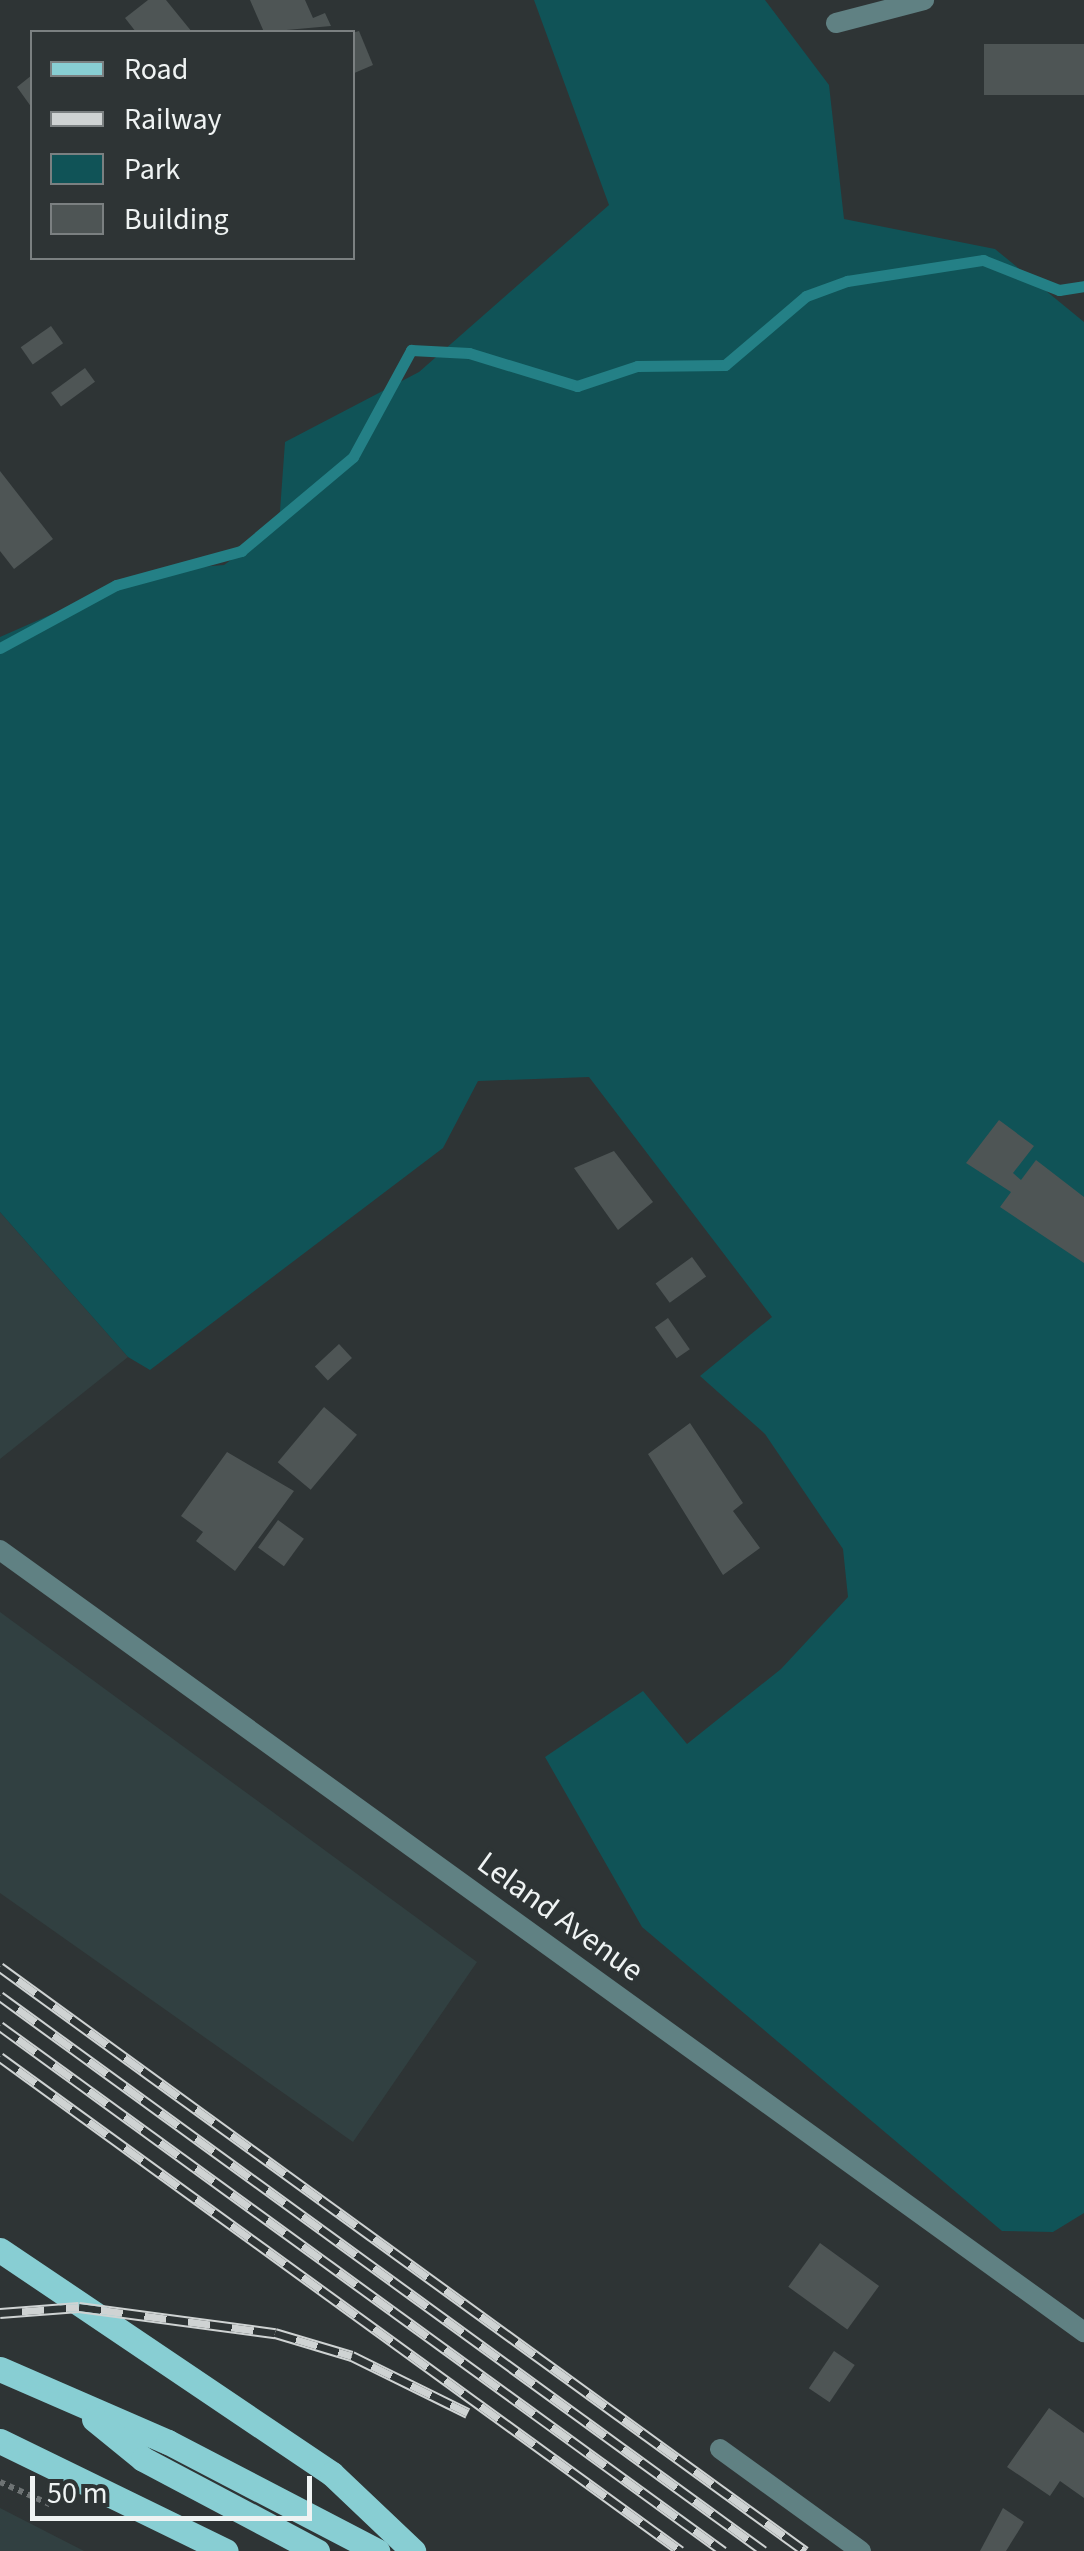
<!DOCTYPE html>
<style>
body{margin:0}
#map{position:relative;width:1084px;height:2551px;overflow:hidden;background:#2e3435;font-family:"Source Sans 3",sans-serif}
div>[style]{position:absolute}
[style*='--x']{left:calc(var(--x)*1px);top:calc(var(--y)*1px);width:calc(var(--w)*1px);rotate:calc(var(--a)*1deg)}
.built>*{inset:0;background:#314041}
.green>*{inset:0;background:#105357}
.stream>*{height:11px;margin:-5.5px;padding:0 5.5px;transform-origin:5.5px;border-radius:5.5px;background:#248086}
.building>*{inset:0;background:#4e5555;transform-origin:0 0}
.path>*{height:6px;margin-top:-3px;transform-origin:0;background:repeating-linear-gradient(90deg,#6e7374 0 5px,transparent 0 10px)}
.service>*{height:20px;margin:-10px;padding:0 10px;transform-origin:10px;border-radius:10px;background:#608183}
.minor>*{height:20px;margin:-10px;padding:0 10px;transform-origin:10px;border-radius:10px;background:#608183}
.primary>*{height:25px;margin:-12.5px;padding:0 12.5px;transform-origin:12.5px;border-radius:12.5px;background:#88ced3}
.rail>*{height:11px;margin-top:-5.5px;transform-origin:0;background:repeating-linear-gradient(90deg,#2e3435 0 22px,#cfd3d3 0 44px);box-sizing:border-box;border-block:2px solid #cfd3d3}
span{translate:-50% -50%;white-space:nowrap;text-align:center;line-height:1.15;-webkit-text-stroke:8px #2e3435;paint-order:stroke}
.street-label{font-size:32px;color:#eff3f3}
.legend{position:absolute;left:30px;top:30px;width:325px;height:230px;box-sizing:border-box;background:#2e3435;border:2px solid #7b8081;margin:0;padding:12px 18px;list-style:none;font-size:30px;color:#eff3f3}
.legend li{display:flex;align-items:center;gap:20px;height:50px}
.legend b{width:50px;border:2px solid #7b8081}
.scale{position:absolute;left:30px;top:2476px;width:282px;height:45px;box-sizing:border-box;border:5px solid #eff3f3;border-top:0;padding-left:12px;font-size:30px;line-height:35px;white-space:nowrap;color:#eff3f3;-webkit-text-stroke:8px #2e3435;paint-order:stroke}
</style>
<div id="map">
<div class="built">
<i style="clip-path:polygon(0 1212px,128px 1357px,0 1459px)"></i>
<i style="clip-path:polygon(0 1612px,477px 1962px,353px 2142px,0 1893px)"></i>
<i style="clip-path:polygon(0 2508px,84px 2551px,0 2551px)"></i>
</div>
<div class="green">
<i style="clip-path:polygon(534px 0,765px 0,829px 85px,844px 219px,995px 249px,1084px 322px,1084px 2213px,1053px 2232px,1002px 2231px,642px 1927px,545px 1757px,643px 1691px,687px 1744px,781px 1669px,848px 1597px,843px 1549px,765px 1434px,700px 1376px,772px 1317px,589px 1077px,478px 1081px,443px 1148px,150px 1370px,128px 1357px,0 1212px,0 637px,150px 571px,224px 565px,279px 525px,285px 442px,419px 372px,609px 205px)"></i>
</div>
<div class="stream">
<i style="--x:0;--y:648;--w:132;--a:-28.5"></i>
<i style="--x:116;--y:585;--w:130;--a:-15.2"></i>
<i style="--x:241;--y:551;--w:146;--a:-40"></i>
<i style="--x:353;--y:457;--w:122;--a:-61.5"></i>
<i style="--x:411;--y:350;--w:58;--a:3"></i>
<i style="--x:469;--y:353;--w:113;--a:17"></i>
<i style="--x:577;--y:386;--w:63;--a:-18.4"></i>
<i style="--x:637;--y:366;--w:88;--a:-0.7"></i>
<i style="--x:725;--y:365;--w:106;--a:-40.4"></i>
<i style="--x:806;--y:296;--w:44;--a:-20.1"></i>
<i style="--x:847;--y:281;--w:138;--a:-8.8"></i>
<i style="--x:983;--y:260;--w:82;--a:21.5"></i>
<i style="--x:1059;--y:290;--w:25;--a:-9"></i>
</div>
<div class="building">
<i style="clip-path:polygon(148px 0,166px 0,192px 32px,136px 32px,125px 18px)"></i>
<i style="clip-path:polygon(250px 0,305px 0,313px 18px,325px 13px,331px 26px,264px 32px)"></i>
<i style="clip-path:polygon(359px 31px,373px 65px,352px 74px,352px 33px)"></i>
<i style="left:1084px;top:44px;width:51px;height:100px;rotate:90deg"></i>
<i style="clip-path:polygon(32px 75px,32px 108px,17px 87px)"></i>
<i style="left:51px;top:326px;width:21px;height:37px;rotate:55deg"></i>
<i style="left:85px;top:368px;width:17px;height:42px;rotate:54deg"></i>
<i style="clip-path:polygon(0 471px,53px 539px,14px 569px,0 551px)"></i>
<i style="clip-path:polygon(999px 1120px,1034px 1146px,1013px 1173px,1021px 1180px,1036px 1160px,1084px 1197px,1084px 1263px,1000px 1207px,1011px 1192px,966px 1163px)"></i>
<i style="clip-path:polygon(614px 1151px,653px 1202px,618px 1230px,574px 1168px)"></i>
<i style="left:692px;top:1257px;width:24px;height:45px;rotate:54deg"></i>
<i style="left:668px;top:1318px;width:38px;height:16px;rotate:55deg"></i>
<i style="left:339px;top:1344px;width:19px;height:33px;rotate:47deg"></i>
<i style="left:324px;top:1407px;width:43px;height:72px;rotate:40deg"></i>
<i style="clip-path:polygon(690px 1423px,743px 1503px,733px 1511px,760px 1548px,723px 1575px,648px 1454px)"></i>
<i style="clip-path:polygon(227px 1452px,294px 1491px,235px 1571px,196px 1541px,203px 1532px,181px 1516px)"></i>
<i style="left:278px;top:1520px;width:32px;height:34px;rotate:36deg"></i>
<i style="left:820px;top:2243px;width:73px;height:54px;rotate:36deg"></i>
<i style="left:834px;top:2351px;width:25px;height:45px;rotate:34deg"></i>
<i style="clip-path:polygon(1049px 2408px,1084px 2433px,1084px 2498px,1060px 2481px,1050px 2496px,1007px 2467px)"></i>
<i style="clip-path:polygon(1003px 2508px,1024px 2522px,1006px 2551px,980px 2551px)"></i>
</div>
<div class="path">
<i style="--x:0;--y:2482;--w:59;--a:24"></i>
</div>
<div class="service">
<i style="--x:720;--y:2449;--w:174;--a:35.9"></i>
</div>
<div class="minor">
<i style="--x:836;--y:23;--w:91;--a:-14.6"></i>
<i style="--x:0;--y:1550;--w:1337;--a:35.81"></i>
</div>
<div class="primary">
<i style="--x:0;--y:2250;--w:400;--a:34"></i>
<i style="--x:332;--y:2474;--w:112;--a:43.5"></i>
<i style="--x:0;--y:2369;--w:183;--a:23.5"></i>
<i style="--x:168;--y:2442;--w:236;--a:27.5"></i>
<i style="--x:94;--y:2419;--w:63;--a:39.2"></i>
<i style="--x:143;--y:2459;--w:197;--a:27.9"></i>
<i style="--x:0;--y:2441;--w:251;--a:26"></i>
</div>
<div class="rail">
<i style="--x:0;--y:1967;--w:995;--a:35.96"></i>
<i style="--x:0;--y:1996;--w:944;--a:36"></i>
<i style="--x:0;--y:2026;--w:894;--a:35.98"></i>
<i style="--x:0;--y:2057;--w:841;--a:35.96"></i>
<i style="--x:0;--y:2313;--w:79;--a:-4.3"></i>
<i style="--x:79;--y:2307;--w:198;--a:7.6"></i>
<i style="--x:275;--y:2333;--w:80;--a:16.6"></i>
<i style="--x:352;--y:2356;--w:129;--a:26.2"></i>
</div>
<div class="street-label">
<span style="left:560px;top:1917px;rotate:36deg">Leland Avenue</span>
</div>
<ul class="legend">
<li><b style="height:12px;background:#88ced3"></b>Road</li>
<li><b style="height:12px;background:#cfd3d3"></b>Railway</li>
<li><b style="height:28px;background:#105357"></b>Park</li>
<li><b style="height:28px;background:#4e5555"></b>Building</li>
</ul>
<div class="scale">50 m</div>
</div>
